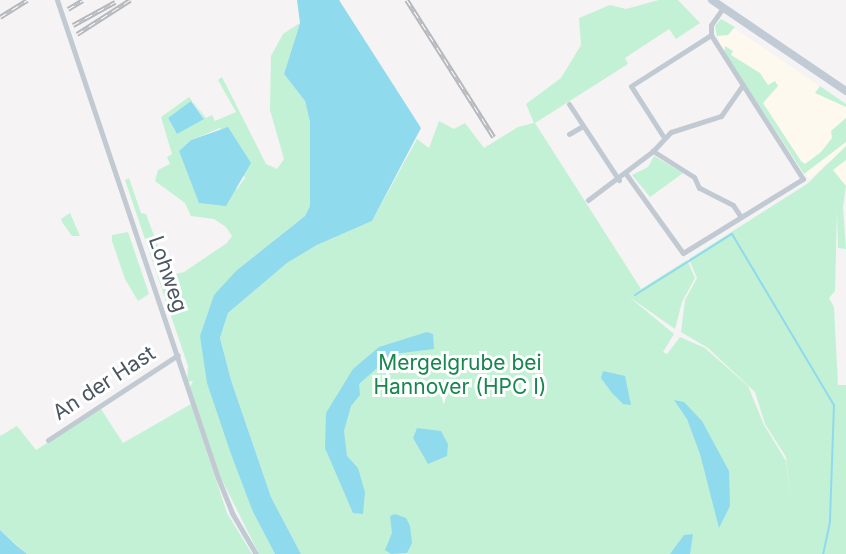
<!DOCTYPE html>
<style>
body{margin:0}
#map{position:relative;width:846px;height:554px;overflow:hidden;background:#f5f3f3;font-family:Inter,sans-serif}
div>[style]{position:absolute}
[style*='--x']{left:calc(var(--x)*1px);top:calc(var(--y)*1px);width:calc(var(--w)*1px);rotate:calc(var(--a)*1deg)}
.commercial>*{inset:0;background:#fdf9ef}
.green>*{inset:0;background:#c3f1d5}
.water>*{inset:0;background:#90daee}
.stream>*{height:2px;margin:-1px;padding:0 1px;transform-origin:1px;border-radius:1px;background:#90daee}
.minor>*{height:5px;margin:-2.5px;padding:0 2.5px;transform-origin:2.5px;border-radius:2.5px;background:#c1cad2}
.secondary>*{height:8px;margin:-4px;padding:0 4px;transform-origin:4px;border-radius:4px;background:#c1cbd6}
.rail>*{height:4.5px;margin-top:-2.25px;transform-origin:0;background:repeating-linear-gradient(90deg,#fff 0 7px,#b5b8bd 0 14px);box-sizing:border-box;border-block:2px solid #b5b8bd}
span{translate:-50% -50%;white-space:nowrap;text-align:center;line-height:1.15;-webkit-text-stroke:6px #fff;paint-order:stroke}
.street-label{font-size:21px;color:#4a5661}
.park-label{font-size:21px;color:#17864f}
</style>
<div id="map">
<div class="commercial">
<i style="clip-path:polygon(721px 19px,846px 104px,846px 186px,827px 163px,810px 179px,804px 174px,724px 52px,715px 30px)"></i>
</div>
<div class="green">
<i style="clip-path:polygon(659px 0,678px 0,700px 23px,676px 39px,669px 29px,625px 58px,628px 64px,535px 123px,641px 289px,687px 260px,695px 278px,682px 302px,675px 329px,628px 296px,674px 334px,663px 352px,667px 354px,680px 337px,705px 348px,748px 386px,764px 425px,786px 461px,792px 507px,786px 457px,765px 424px,755px 392px,708px 348px,681px 332px,685px 300px,697px 278px,689px 259px,807px 184px,846px 146px,846px 160px,833px 170px,846px 186px,843px 207px,846px 249px,838px 248px,837px 210px,835px 291px,829px 298px,834px 307px,838px 385px,846px 385px,846px 554px,301px 554px,271px 497px,231px 380px,220px 338px,228px 313px,287px 263px,317px 245px,372px 221px,417px 139px,429px 148px,439px 121px,454px 129px,465px 123px,484px 148px,518px 127px,534px 123px,526px 104px,561px 78px,581px 45px,579px 18px,610px 5px,626px 9px)"></i>
<i style="clip-path:polygon(721px 19px,735px 27px,728px 35px,717px 36px,715px 26px)"></i>
<i style="clip-path:polygon(evenodd,300px 23px,284px 74px,305px 101px,310px 122px,310px 206px,305px 216px,237px 270px,200px 336px,253px 512px,275px 554px,259px 554px,219px 474px,190px 387px,193px 381px,187px 382px,188px 366px,125px 180px,129px 178px,141px 213px,146px 214px,169px 276px,184px 272px,227px 243px,232px 236px,226px 227px,214px 219px,191px 216px,185px 203px,155px 181px,158px 170px,170px 164px,167px 157px,172px 154px,161px 117px,189px 97px,206px 118px,212px 115px,215px 121px,236px 112px,218px 80px,222px 77px,266px 164px,277px 169px,284px 159px,270px 110px,271px 56px,283px 34px,300px 23px,192px 101px,204px 118px,177px 134px,168px 118px,192px 101px,300px 23px,220px 128px,245px 178px,237px 189px,183px 159px,179px 151px,191px 140px,220px 128px)"></i>
<i style="clip-path:polygon(725px 46px,733px 51px,731px 55px,760px 73px,768px 85px,775px 81px,778px 86px,763px 103px,801px 161px,805px 164px,821px 152px,832px 138px,831px 131px,846px 118px,846px 142px,804px 174px,724px 52px)"></i>
<i style="clip-path:polygon(820px 86px,846px 104px,846px 107px,815px 93px)"></i>
<i style="clip-path:polygon(654px 156px,683px 173px,650px 197px,632px 175px,648px 167px)"></i>
<i style="clip-path:polygon(70px 213px,80px 236px,72px 236px,62px 222px,61px 219px)"></i>
<i style="clip-path:polygon(128px 232px,149px 294px,138px 301px,125px 279px,112px 241px,112px 235px)"></i>
<i style="clip-path:polygon(191px 404px,227px 513px,252px 554px,27px 554px,0 530px,0 436px,17px 426px,36px 450px,101px 409px,123px 443px)"></i>
</div>
<div class="water">
<i style="clip-path:polygon(297px 0,339px 0,421px 128px,372px 221px,317px 245px,287px 263px,228px 313px,220px 338px,231px 380px,271px 497px,301px 554px,275px 554px,253px 512px,231px 454px,207px 383px,200px 336px,214px 295px,237px 270px,305px 216px,310px 206px,310px 122px,305px 101px,284px 74px,300px 23px)"></i>
<i style="clip-path:polygon(191px 101px,204px 119px,177px 134px,168px 118px)"></i>
<i style="clip-path:polygon(228px 127px,251px 163px,226px 206px,199px 203px,179px 151px,191px 140px)"></i>
<i style="clip-path:polygon(427px 332px,433px 334px,434px 349px,393px 354px,359px 384px,360px 395px,351px 406px,344px 431px,347px 456px,358px 468px,365px 492px,363px 514px,353px 513px,325px 448px,326px 413px,353px 369px,379px 347px)"></i>
<i style="clip-path:polygon(603px 371px,625px 376px,631px 405px,623px 404px,612px 393px,601px 378px)"></i>
<i style="clip-path:polygon(674px 400px,684px 402px,702px 421px,729px 471px,730px 506px,719px 528px,700px 454px,687px 419px)"></i>
<i style="clip-path:polygon(417px 428px,441px 431px,448px 444px,447px 456px,428px 464px,413px 438px)"></i>
<i style="clip-path:polygon(395px 514px,406px 518px,410px 526px,412px 543px,407px 553px,391px 554px,385px 550px,392px 533px,390px 516px)"></i>
<i style="clip-path:polygon(0 530px,16px 545px,27px 554px,0 554px)"></i>
<i style="clip-path:polygon(693px 534px,690px 554px,670px 554px,684px 535px)"></i>
</div>
<div class="stream">
<i style="--x:635;--y:295;--w:115;--a:-32.2"></i>
<i style="--x:732;--y:234;--w:199;--a:59.2"></i>
<i style="--x:834;--y:405;--w:117;--a:92"></i>
<i style="--x:830;--y:522;--w:33;--a:102"></i>
</div>
<div class="minor">
<i style="--x:57;--y:0;--w:504;--a:71.39"></i>
<i style="--x:218;--y:478;--w:38;--a:68"></i>
<i style="--x:232;--y:513;--w:48;--a:59.7"></i>
<i style="--x:569;--y:104;--w:91;--a:56.7"></i>
<i style="--x:569;--y:134;--w:16;--a:-30"></i>
<i style="--x:663;--y:136;--w:59;--a:-122.6"></i>
<i style="--x:631;--y:86;--w:95;--a:-32.5"></i>
<i style="--x:626;--y:174;--w:97;--a:54.2"></i>
<i style="--x:683;--y:253;--w:141;--a:-31.7"></i>
<i style="--x:803;--y:179;--w:171;--a:-122.6"></i>
<i style="--x:711;--y:35;--w:10;--a:-90"></i>
<i style="--x:711;--y:25;--w:19;--a:-55"></i>
<i style="--x:588;--y:200;--w:81;--a:-37"></i>
<i style="--x:741;--y:217;--w:14;--a:-124"></i>
<i style="--x:733;--y:205;--w:38;--a:-153"></i>
<i style="--x:699;--y:188;--w:12;--a:-114"></i>
<i style="--x:694;--y:177;--w:49;--a:-147.6"></i>
<i style="--x:653;--y:151;--w:26;--a:-47"></i>
<i style="--x:671;--y:132;--w:52;--a:-17.7"></i>
<i style="--x:721;--y:116;--w:38;--a:-55"></i>
<i style="--x:48;--y:440;--w:155;--a:-33.2"></i>
</div>
<div class="secondary">
<i style="--x:712;--y:0;--w:162;--a:34.2"></i>
</div>
<div class="rail">
<i style="--x:407;--y:0;--w:162;--a:57.6"></i>
<i style="--x:68;--y:9;--w:17;--a:-31"></i>
<i style="--x:0;--y:17;--w:32;--a:-32"></i>
<i style="--x:73;--y:25;--w:48;--a:-28.7"></i>
<i style="--x:77;--y:34;--w:63;--a:-32.7"></i>
</div>
<div class="street-label">
<span style="left:168px;top:274px;rotate:71deg">Lohweg</span>
<span style="left:104px;top:383px;rotate:-33deg">An der Hast</span>
</div>
<div class="park-label">
<span style="left:460px;top:375px">Mergelgrube bei<br>Hannover (HPC I)</span>
</div>
</div>
